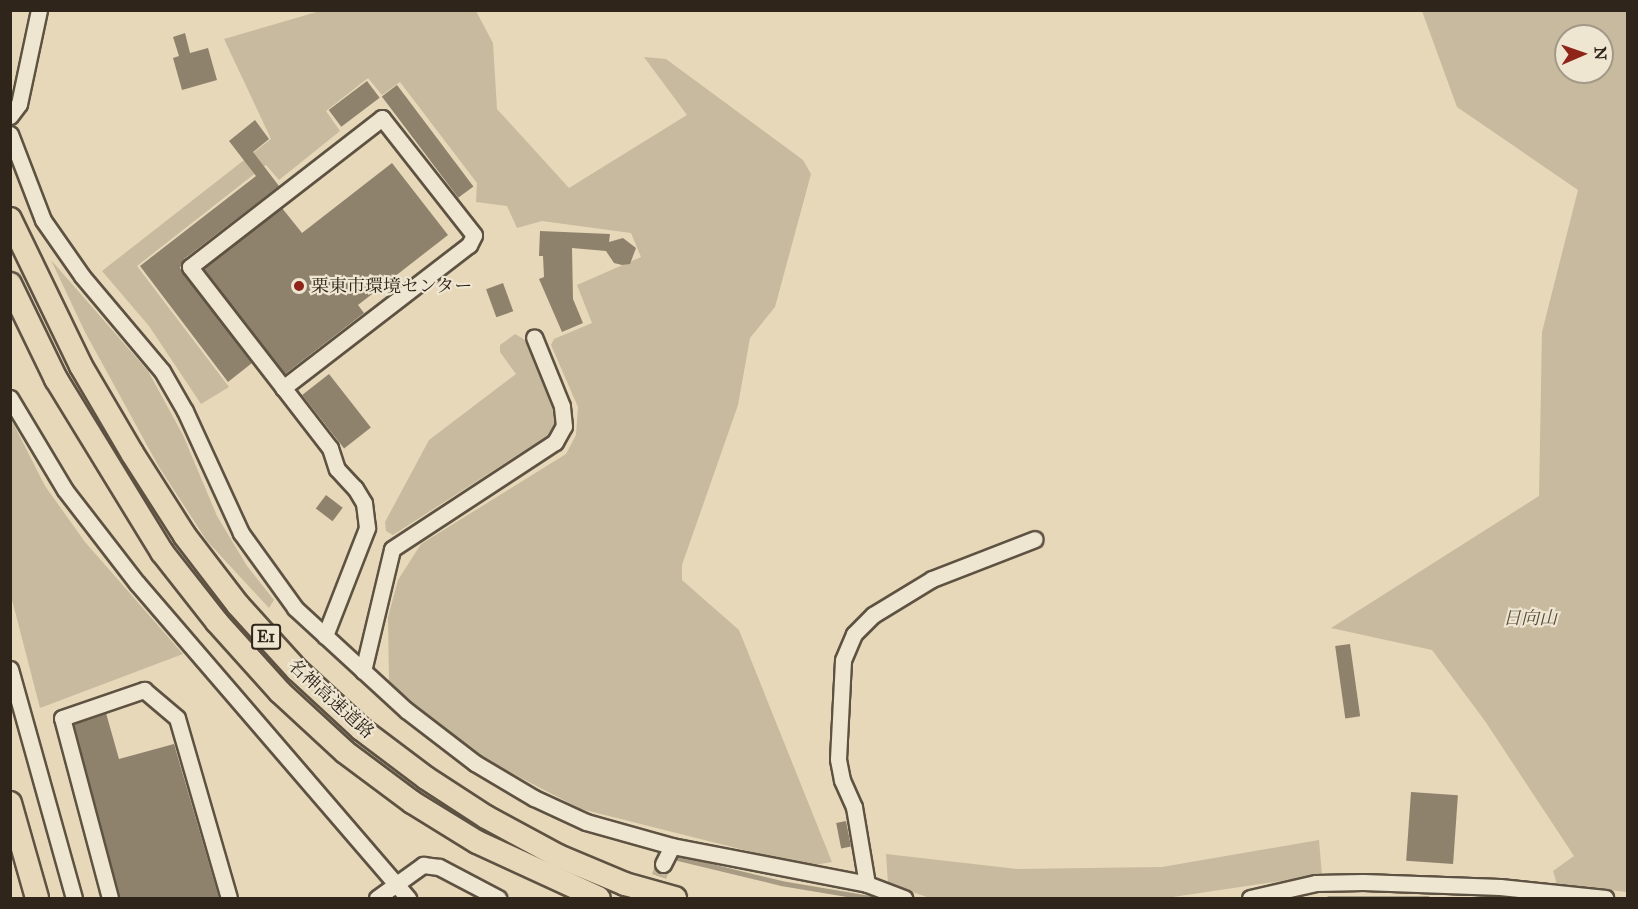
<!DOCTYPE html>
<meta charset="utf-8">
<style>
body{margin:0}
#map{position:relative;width:1638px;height:909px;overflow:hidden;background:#e6d8b9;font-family:"IM FELL Great Primer","Noto Serif JP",serif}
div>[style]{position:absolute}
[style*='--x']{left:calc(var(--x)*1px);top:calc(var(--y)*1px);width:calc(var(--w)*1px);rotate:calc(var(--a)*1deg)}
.green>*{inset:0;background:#c7ba9e}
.stream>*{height:4.5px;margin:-2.25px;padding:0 2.25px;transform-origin:2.25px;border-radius:2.25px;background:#a89b83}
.building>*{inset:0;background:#8f826d;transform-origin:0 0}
.minor-tunnel>*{height:15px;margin-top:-7.5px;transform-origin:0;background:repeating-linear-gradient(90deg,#c2b499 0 15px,transparent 0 23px)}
.roads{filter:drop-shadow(2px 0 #5e5242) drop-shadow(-2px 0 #5e5242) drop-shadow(0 2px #5e5242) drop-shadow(0 -2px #5e5242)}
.minor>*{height:15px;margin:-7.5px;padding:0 7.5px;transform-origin:7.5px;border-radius:7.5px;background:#efe6d2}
.highway>*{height:22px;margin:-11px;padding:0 11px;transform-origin:11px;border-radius:11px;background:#e6d8b9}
.dots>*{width:16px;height:16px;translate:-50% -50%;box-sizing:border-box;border:3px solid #efe6d2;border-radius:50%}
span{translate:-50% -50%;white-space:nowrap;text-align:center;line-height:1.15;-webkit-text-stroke:4.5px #efe6d2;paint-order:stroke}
.shield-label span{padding:2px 4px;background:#efe6d2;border:2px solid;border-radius:4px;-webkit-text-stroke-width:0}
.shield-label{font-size:16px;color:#30251a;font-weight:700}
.poi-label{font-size:18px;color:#30251a}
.left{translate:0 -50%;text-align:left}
.park-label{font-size:18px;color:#564a3b;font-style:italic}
.street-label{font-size:18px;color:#30251a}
.frame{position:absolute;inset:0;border:12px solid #30251a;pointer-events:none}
.north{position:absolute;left:1554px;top:24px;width:60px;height:60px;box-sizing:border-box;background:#efe6d2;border:2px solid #a39988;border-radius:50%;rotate:88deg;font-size:16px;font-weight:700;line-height:24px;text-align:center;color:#30251a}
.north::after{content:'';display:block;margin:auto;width:21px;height:27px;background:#8f2418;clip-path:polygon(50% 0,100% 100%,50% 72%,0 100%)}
</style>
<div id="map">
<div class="green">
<i style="clip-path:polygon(320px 11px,476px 11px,493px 43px,497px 109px,569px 188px,687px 115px,644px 57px,666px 59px,803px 160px,811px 174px,775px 307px,750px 338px,738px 405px,682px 565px,682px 580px,739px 630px,832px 862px,808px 866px,581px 809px,490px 762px,440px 726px,389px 681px,388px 617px,398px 580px,421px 544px,566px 454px,576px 435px,578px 407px,551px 345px,554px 339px,592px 323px,577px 285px,641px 257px,631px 233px,542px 221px,517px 228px,507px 206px,476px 202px,477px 183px,400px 82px,382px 95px,368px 78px,326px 111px,340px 131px,279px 180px,266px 165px,137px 266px,229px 387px,201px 404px,149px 326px,102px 271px,271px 139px,224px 39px)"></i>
<i style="clip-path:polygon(evenodd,1422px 11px,1627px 11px,1627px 892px,1557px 884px,1553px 871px,1574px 856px,1485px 721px,1432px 650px,1331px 628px,1539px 496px,1542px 332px,1578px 190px,1457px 107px,1422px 11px,1566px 36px,1602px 36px,1602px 72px,1566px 72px,1566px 36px)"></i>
<i style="clip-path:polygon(51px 260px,148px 371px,183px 435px,217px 516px,247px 566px,274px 600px,269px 608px,207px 541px,159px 467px,85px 332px)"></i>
<i style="clip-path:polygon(515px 334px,525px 340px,543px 378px,556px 411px,556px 426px,547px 436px,393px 535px,386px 531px,385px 522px,429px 440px,516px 374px,500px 352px,500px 345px)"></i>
<i style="clip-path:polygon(11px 419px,45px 486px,85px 542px,183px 654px,40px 708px,11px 596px)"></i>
<i style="clip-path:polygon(1319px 840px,1322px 875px,1166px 898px,930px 898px,888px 884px,886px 854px,1017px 869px,1162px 867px)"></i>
</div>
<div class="stream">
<i style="--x:678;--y:858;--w:106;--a:13.6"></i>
<i style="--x:781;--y:883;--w:91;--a:9.5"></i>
<i style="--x:1329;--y:898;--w:99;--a:0"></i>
</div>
<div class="building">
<i style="clip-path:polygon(185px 33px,190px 53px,208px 48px,217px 80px,182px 90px,173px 58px,179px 56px,173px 37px)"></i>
<i style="left:367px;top:81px;width:21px;height:48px;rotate:53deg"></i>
<i style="left:397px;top:85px;width:127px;height:19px;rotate:53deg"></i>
<i style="clip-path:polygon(255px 120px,269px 139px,253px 152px,279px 186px,184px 259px,180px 268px,252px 363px,228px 382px,140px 266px,256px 176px,229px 141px)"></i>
<i style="clip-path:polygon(392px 163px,448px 235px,358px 305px,364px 313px,285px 374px,204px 269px,282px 208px,302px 233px)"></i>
<i style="clip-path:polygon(540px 231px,610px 234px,609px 242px,623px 238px,636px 248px,630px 264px,622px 265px,614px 263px,606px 251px,572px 248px,573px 299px,583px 323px,562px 332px,539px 279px,544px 277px,543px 256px,539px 256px)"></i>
<i style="left:503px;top:283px;width:30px;height:18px;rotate:70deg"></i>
<i style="left:329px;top:374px;width:68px;height:34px;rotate:52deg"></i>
<i style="left:326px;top:495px;width:21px;height:17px;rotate:37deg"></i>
<i style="left:1350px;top:644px;width:73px;height:15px;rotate:82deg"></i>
<i style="clip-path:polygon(106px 713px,119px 759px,174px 744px,219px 898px,120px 898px,74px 724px)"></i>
<i style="left:1411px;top:792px;width:47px;height:69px;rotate:4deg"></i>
<i style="left:846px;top:821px;width:26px;height:10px;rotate:79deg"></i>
</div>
<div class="minor-tunnel">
<i style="--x:652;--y:898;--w:36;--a:-72"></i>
</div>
<div class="roads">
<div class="minor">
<i style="--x:10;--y:116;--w:15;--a:-53"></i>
<i style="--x:19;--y:104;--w:96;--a:-78"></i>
<i style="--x:10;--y:134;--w:92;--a:69"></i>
<i style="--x:43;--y:220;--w:68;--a:55.1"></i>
<i style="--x:82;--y:276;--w:124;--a:49.9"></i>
<i style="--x:162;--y:371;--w:46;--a:60.1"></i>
<i style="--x:185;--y:411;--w:134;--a:65.3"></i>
<i style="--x:241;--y:533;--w:92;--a:54.2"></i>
<i style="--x:295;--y:608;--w:151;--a:42.6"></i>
<i style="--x:406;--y:710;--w:87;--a:37.5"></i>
<i style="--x:475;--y:763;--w:69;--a:30.7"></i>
<i style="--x:534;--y:798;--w:57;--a:24.8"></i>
<i style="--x:586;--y:822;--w:89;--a:15.6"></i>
<i style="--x:672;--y:846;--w:199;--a:11"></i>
<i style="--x:867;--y:884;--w:40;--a:21"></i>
<i style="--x:283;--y:388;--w:235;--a:-37.6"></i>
<i style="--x:469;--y:245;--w:11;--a:-63"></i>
<i style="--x:474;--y:235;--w:149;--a:-128.2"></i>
<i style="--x:382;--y:118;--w:243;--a:142.2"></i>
<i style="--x:190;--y:267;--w:229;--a:52.3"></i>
<i style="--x:330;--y:448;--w:22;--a:72"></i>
<i style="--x:337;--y:469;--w:26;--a:47"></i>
<i style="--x:355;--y:488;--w:17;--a:59"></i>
<i style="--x:364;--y:503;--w:25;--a:83"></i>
<i style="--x:367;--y:528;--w:116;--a:111.3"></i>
<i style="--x:10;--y:398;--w:107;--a:59.1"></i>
<i style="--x:65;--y:490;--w:118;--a:52.3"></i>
<i style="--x:137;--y:583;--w:416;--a:49.3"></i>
<i style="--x:10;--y:669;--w:238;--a:74.4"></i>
<i style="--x:363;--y:671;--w:125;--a:-76.6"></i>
<i style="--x:392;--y:549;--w:195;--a:-33.3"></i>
<i style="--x:555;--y:442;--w:18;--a:-61"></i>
<i style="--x:564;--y:426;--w:20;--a:-96"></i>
<i style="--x:562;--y:406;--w:74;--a:-112.1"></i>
<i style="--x:663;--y:864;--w:20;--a:-63"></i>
<i style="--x:867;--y:884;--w:78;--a:-99.6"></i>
<i style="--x:854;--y:807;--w:30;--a:-114"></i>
<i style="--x:842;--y:780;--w:21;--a:-101"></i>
<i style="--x:838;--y:759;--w:99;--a:-87.1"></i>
<i style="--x:843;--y:660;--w:28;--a:-67"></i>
<i style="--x:854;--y:634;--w:27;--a:-45"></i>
<i style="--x:873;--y:615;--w:69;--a:-31.4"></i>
<i style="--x:932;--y:579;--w:110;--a:-21.2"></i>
<i style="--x:110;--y:898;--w:186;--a:-104.9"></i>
<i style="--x:62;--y:718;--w:87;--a:-18.9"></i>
<i style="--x:144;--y:690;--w:43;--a:40.3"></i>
<i style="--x:177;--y:718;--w:187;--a:73.9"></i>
<i style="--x:377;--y:898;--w:57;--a:-35.7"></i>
<i style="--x:423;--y:865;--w:16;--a:7"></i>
<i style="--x:439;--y:867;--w:67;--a:27.7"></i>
<i style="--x:1250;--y:898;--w:68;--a:-12.8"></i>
<i style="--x:1316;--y:883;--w:47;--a:-1.2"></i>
<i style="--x:1363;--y:882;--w:137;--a:2.1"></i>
<i style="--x:1500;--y:887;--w:106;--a:6"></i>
</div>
<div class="highway">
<i style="--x:10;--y:219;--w:163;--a:64.2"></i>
<i style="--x:81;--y:366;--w:101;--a:59.6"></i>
<i style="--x:132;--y:453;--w:98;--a:57.4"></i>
<i style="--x:185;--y:536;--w:87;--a:52.5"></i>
<i style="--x:238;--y:605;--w:88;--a:47.8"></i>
<i style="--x:297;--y:670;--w:87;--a:42.7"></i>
<i style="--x:361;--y:729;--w:81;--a:37"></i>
<i style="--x:426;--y:778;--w:72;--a:33"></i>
<i style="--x:486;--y:817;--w:82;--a:28.4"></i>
<i style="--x:558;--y:856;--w:73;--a:22.7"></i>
<i style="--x:625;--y:884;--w:52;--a:15.6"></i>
<i style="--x:10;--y:284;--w:106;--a:64.2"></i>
<i style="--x:56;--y:379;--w:203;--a:58.5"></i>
<i style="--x:162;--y:552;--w:89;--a:51.8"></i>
<i style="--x:217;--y:622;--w:94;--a:48"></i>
<i style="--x:280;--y:692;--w:88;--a:42.7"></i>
<i style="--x:345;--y:752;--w:84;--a:36.7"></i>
<i style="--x:412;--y:802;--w:76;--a:31.6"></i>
<i style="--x:477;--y:842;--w:134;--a:24.7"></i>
<i style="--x:10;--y:803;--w:99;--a:74.1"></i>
</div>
</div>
<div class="dots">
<i style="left:299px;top:286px;background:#8f2418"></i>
</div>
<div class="shield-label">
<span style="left:266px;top:637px">E1</span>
</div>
<div class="poi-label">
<span class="left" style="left:311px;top:286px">栗東市環境センター</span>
</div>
<div class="park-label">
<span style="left:1530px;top:618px">日向山</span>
</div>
<div class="street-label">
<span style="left:331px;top:699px;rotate:42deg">名神高速道路</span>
</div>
<div class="frame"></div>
<div class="north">N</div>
</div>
